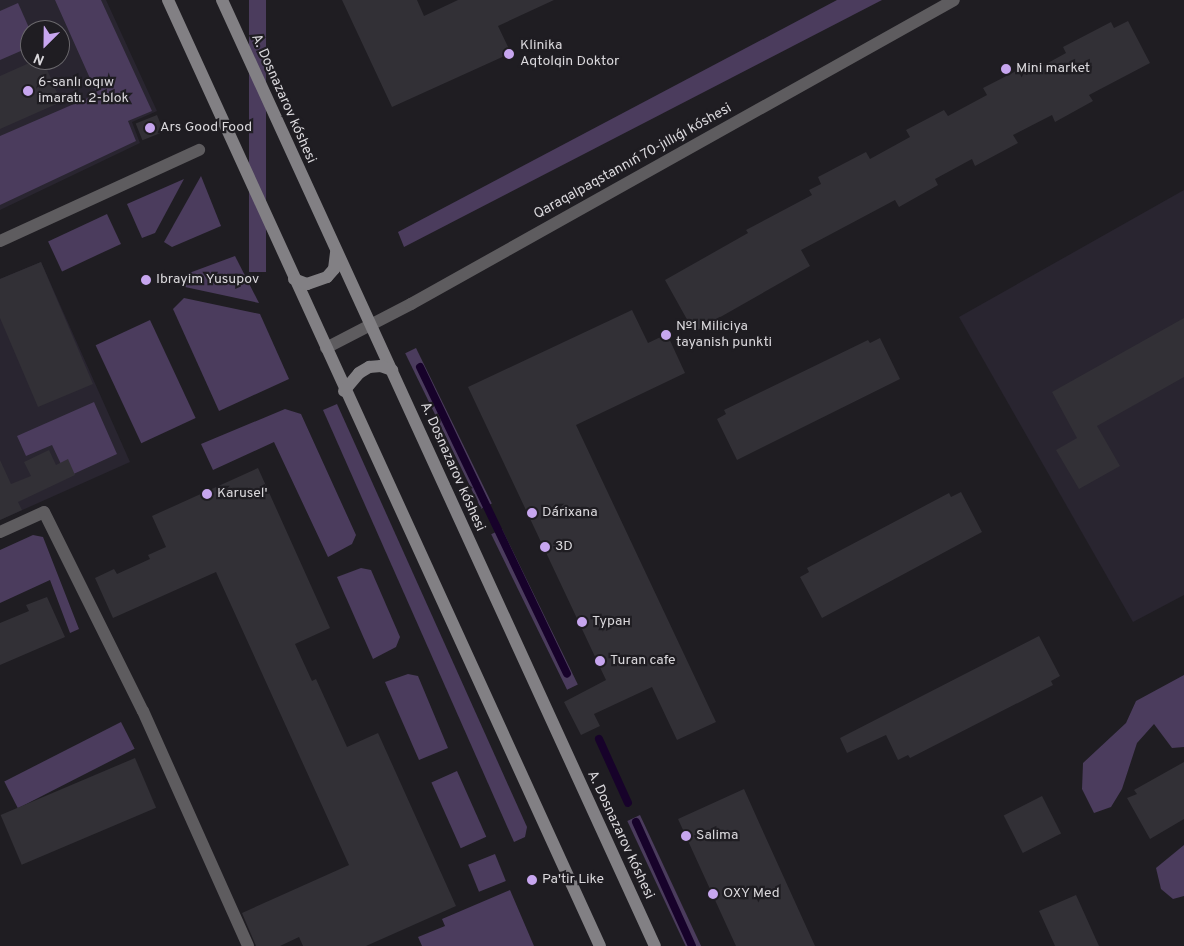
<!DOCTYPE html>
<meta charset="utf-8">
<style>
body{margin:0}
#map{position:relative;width:1184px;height:946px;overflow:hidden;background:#1f1d22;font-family:Overpass,sans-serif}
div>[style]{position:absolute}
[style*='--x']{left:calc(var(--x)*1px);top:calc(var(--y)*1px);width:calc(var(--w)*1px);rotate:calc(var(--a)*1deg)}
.built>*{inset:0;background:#292530}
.green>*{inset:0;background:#4b3c5d;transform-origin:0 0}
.stream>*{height:8px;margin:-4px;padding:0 4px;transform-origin:4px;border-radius:4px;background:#17022a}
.building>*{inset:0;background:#323036;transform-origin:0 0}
.pedestrian>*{height:12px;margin:-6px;padding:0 6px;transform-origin:6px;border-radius:6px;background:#5e5c5f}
.minor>*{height:12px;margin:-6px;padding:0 6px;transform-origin:6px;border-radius:6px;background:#5e5c5f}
.tertiary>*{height:12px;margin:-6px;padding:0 6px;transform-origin:6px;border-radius:6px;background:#5e5c5f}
.secondary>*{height:12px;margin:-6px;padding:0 6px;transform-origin:6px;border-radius:6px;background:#828084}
.dots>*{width:14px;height:14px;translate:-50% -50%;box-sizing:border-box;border:2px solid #1f1d22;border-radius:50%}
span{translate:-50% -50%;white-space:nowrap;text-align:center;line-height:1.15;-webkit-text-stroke:4.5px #1f1d22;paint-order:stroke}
.poi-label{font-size:14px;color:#dad8dc}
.left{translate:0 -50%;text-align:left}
.street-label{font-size:14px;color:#dad8dc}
.north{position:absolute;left:20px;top:20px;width:50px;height:50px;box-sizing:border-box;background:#1f1d22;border:1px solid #6a686c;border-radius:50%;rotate:203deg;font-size:14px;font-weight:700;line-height:20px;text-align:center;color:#dad8dc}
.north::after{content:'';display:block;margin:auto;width:18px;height:22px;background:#c7a6ef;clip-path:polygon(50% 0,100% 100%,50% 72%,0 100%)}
</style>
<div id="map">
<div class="built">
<i style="clip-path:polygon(evenodd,0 0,106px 0,157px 111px,132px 122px,140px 143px,0 210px,0 0,30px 30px,60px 30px,60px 60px,30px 60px,30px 30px)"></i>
<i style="clip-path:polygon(1184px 190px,1184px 595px,1133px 622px,959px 317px)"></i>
<i style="clip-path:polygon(41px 262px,130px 462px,0 520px,0 279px)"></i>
</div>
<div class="green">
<i style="clip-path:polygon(55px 0,101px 0,152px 111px,128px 121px,136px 141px,0 205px,0 136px,97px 94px)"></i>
<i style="left:249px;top:0;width:17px;height:272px"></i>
<i style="clip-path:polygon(837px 0,882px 0,404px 247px,398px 232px)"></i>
<i style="clip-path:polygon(18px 3px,30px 30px,30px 47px,0 60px,0 11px)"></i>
<i style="clip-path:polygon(201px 176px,221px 226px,172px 247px,164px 242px)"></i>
<i style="clip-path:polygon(184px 179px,155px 233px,142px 238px,127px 204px)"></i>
<i style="left:107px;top:214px;width:33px;height:65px;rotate:65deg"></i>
<i style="clip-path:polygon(235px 256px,259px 303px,185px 287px,181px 276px)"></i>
<i style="clip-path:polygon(184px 298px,260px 314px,289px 379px,219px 411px,173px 309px)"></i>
<i style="left:150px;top:320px;width:108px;height:60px;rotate:65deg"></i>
<i style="left:416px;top:348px;width:173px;height:12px;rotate:64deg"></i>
<i style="clip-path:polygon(94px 402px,117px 454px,67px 477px,52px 445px,26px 456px,17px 436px)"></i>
<i style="clip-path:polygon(337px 404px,527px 827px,525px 837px,514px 842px,323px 410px)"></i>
<i style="clip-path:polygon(285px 409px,301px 414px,356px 535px,352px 544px,328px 557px,274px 442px,213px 470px,201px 444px)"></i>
<i style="left:502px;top:529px;width:173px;height:12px;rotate:64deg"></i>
<i style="clip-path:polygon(33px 535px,43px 537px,79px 629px,70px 633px,50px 580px,0 603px,0 550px)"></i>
<i style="clip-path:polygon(361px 568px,371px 570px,400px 637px,396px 647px,373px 659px,337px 577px)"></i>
<i style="clip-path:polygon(408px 674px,418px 676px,448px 748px,419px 760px,385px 682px)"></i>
<i style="clip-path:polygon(1184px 675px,1184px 747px,1172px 748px,1154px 724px,1137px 743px,1122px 789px,1111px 807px,1094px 813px,1082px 789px,1083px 763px,1126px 723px,1136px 701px)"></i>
<i style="left:121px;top:722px;width:30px;height:131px;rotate:63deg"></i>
<i style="left:457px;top:771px;width:72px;height:28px;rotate:66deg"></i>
<i style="left:640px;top:815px;width:145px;height:14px;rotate:65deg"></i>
<i style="clip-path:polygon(1184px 845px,1184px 896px,1173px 899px,1161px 889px,1156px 868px)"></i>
<i style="left:495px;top:854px;width:29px;height:29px;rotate:68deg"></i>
<i style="clip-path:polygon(510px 890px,534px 946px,422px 946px,418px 937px,445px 926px,442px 919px)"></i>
</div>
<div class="stream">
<i style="--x:420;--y:367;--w:340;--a:64.4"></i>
<i style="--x:599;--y:739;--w:70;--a:65.6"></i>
<i style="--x:636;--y:822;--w:136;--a:65.7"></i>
</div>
<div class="building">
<i style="clip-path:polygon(342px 0,417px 0,424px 16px,458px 0,554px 0,498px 26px,511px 53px,392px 107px)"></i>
<i style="clip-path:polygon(1128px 21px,1150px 63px,1089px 95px,1093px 101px,1055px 122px,1052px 115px,1013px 135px,1018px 143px,975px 166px,972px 159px,935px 179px,938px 185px,899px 207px,895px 200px,801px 250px,810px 266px,694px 332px,665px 280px,748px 233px,746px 230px,812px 195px,809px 190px,821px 184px,818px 177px,866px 152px,870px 159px,910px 137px,906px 130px,944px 110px,948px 116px,987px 95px,983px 88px,1022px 68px,1026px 75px,1066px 53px,1063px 47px,1111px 22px,1114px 28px)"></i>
<i style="clip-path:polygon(36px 60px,43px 60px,61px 102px,0 129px,0 76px)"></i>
<i style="left:157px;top:115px;width:18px;height:23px;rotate:68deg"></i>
<i style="clip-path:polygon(41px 262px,93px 384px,38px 407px,0 318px,0 279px)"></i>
<i style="clip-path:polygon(632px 310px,648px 343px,667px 334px,685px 373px,576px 425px,716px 722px,677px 740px,652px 687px,594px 714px,600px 726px,581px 735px,564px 702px,606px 680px,468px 387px)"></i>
<i style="clip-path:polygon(1184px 318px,1184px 377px,1097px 426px,1120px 466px,1079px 489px,1056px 450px,1077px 438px,1052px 392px)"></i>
<i style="clip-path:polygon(880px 338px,900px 379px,737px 460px,717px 419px,726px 414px,724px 410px,868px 340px,870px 343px)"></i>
<i style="clip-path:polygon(49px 450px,56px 465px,68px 459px,75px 475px,18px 502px,22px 510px,0 520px,0 460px,11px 484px,31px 476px,24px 462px)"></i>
<i style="clip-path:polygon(258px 468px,330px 628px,295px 644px,312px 681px,316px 679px,347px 747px,378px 733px,456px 906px,366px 946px,303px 946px,299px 937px,280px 946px,256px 946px,242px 913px,349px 865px,216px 572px,113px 618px,95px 578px,114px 569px,117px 574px,150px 559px,148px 555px,166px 547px,152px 516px)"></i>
<i style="clip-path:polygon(961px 492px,982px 532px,822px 618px,800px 577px,809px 572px,807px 568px,949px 493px,951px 497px)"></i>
<i style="clip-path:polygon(47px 597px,65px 637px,0 665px,0 623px,29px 611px,26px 605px)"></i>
<i style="clip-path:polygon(1039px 636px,1060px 676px,1051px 681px,1053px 685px,910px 758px,908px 755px,898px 760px,886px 735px,847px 753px,840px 738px)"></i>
<i style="left:135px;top:758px;width:54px;height:146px;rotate:67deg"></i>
<i style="clip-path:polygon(1184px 762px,1184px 819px,1150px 839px,1127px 798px,1137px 794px,1134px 790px)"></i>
<i style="clip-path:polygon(744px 789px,761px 827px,815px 946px,736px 946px,678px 819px)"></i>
<i style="left:1042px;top:796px;width:42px;height:43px;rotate:63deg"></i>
<i style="clip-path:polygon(1076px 895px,1099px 946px,1055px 946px,1039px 911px)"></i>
</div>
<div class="pedestrian">
<i style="--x:0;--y:241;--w:219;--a:-24.6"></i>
</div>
<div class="minor">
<i style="--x:0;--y:532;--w:48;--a:-24.4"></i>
<i style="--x:44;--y:512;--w:222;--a:63.6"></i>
<i style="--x:143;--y:711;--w:257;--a:65.9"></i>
</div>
<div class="tertiary">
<i style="--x:326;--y:348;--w:96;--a:-27.4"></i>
<i style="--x:411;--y:304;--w:622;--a:-29.24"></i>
</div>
<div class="secondary">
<i style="--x:168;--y:0;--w:1040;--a:65.46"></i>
<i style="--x:222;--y:0;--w:1040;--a:65.41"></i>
<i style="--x:294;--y:279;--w:14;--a:21"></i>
<i style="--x:307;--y:284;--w:21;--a:-19"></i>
<i style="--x:327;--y:277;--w:11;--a:-49"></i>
<i style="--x:334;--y:269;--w:17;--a:-83"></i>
<i style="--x:344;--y:391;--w:23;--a:-50"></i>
<i style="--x:359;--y:373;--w:12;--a:-31"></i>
<i style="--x:369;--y:367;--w:12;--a:-5"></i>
<i style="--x:381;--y:366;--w:12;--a:20"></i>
</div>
<div class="dots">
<i style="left:509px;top:54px;background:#c7a6ef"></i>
<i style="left:1006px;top:69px;background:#c7a6ef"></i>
<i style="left:28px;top:91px;background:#c7a6ef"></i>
<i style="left:150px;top:128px;background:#c7a6ef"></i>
<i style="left:146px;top:280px;background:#c7a6ef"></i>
<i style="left:666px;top:335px;background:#c7a6ef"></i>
<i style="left:207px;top:494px;background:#c7a6ef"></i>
<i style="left:532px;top:513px;background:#c7a6ef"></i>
<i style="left:545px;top:547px;background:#c7a6ef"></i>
<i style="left:582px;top:622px;background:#c7a6ef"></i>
<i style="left:600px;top:661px;background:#c7a6ef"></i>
<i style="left:686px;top:836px;background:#c7a6ef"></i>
<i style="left:532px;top:880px;background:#c7a6ef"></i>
<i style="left:713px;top:894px;background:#c7a6ef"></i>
</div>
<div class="poi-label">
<span class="left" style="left:520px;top:54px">Klinika<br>Aqtolqin Doktor</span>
<span class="left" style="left:1016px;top:69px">Mini market</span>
<span class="left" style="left:38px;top:91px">6-sanlı oqıw<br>imaratı. 2-blok</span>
<span class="left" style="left:160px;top:128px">Ars Good Food</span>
<span class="left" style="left:156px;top:280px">Ibrayim Yusupov</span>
<span class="left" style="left:676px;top:335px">№1 Miliciya<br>tayanish punkti</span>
<span class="left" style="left:217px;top:494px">Karusel'</span>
<span class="left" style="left:542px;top:513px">Dárixana</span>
<span class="left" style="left:555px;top:547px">3D</span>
<span class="left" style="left:592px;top:622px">Туран</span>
<span class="left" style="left:610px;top:661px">Turan cafe</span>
<span class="left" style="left:696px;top:836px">Salima</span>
<span class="left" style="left:542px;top:880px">Pa'tir Like</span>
<span class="left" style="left:723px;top:894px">OXY Med</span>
</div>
<div class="street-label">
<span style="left:283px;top:99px;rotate:66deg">A. Dosnazarov kóshesi</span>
<span style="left:633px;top:162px;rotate:-29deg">Qaraqalpaqstannıń 70-jıllıǵı kóshesi</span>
<span style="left:452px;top:467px;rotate:66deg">A. Dosnazarov kóshesi</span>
<span style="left:620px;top:835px;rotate:65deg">A. Dosnazarov kóshesi</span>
</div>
<div class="north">N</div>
</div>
